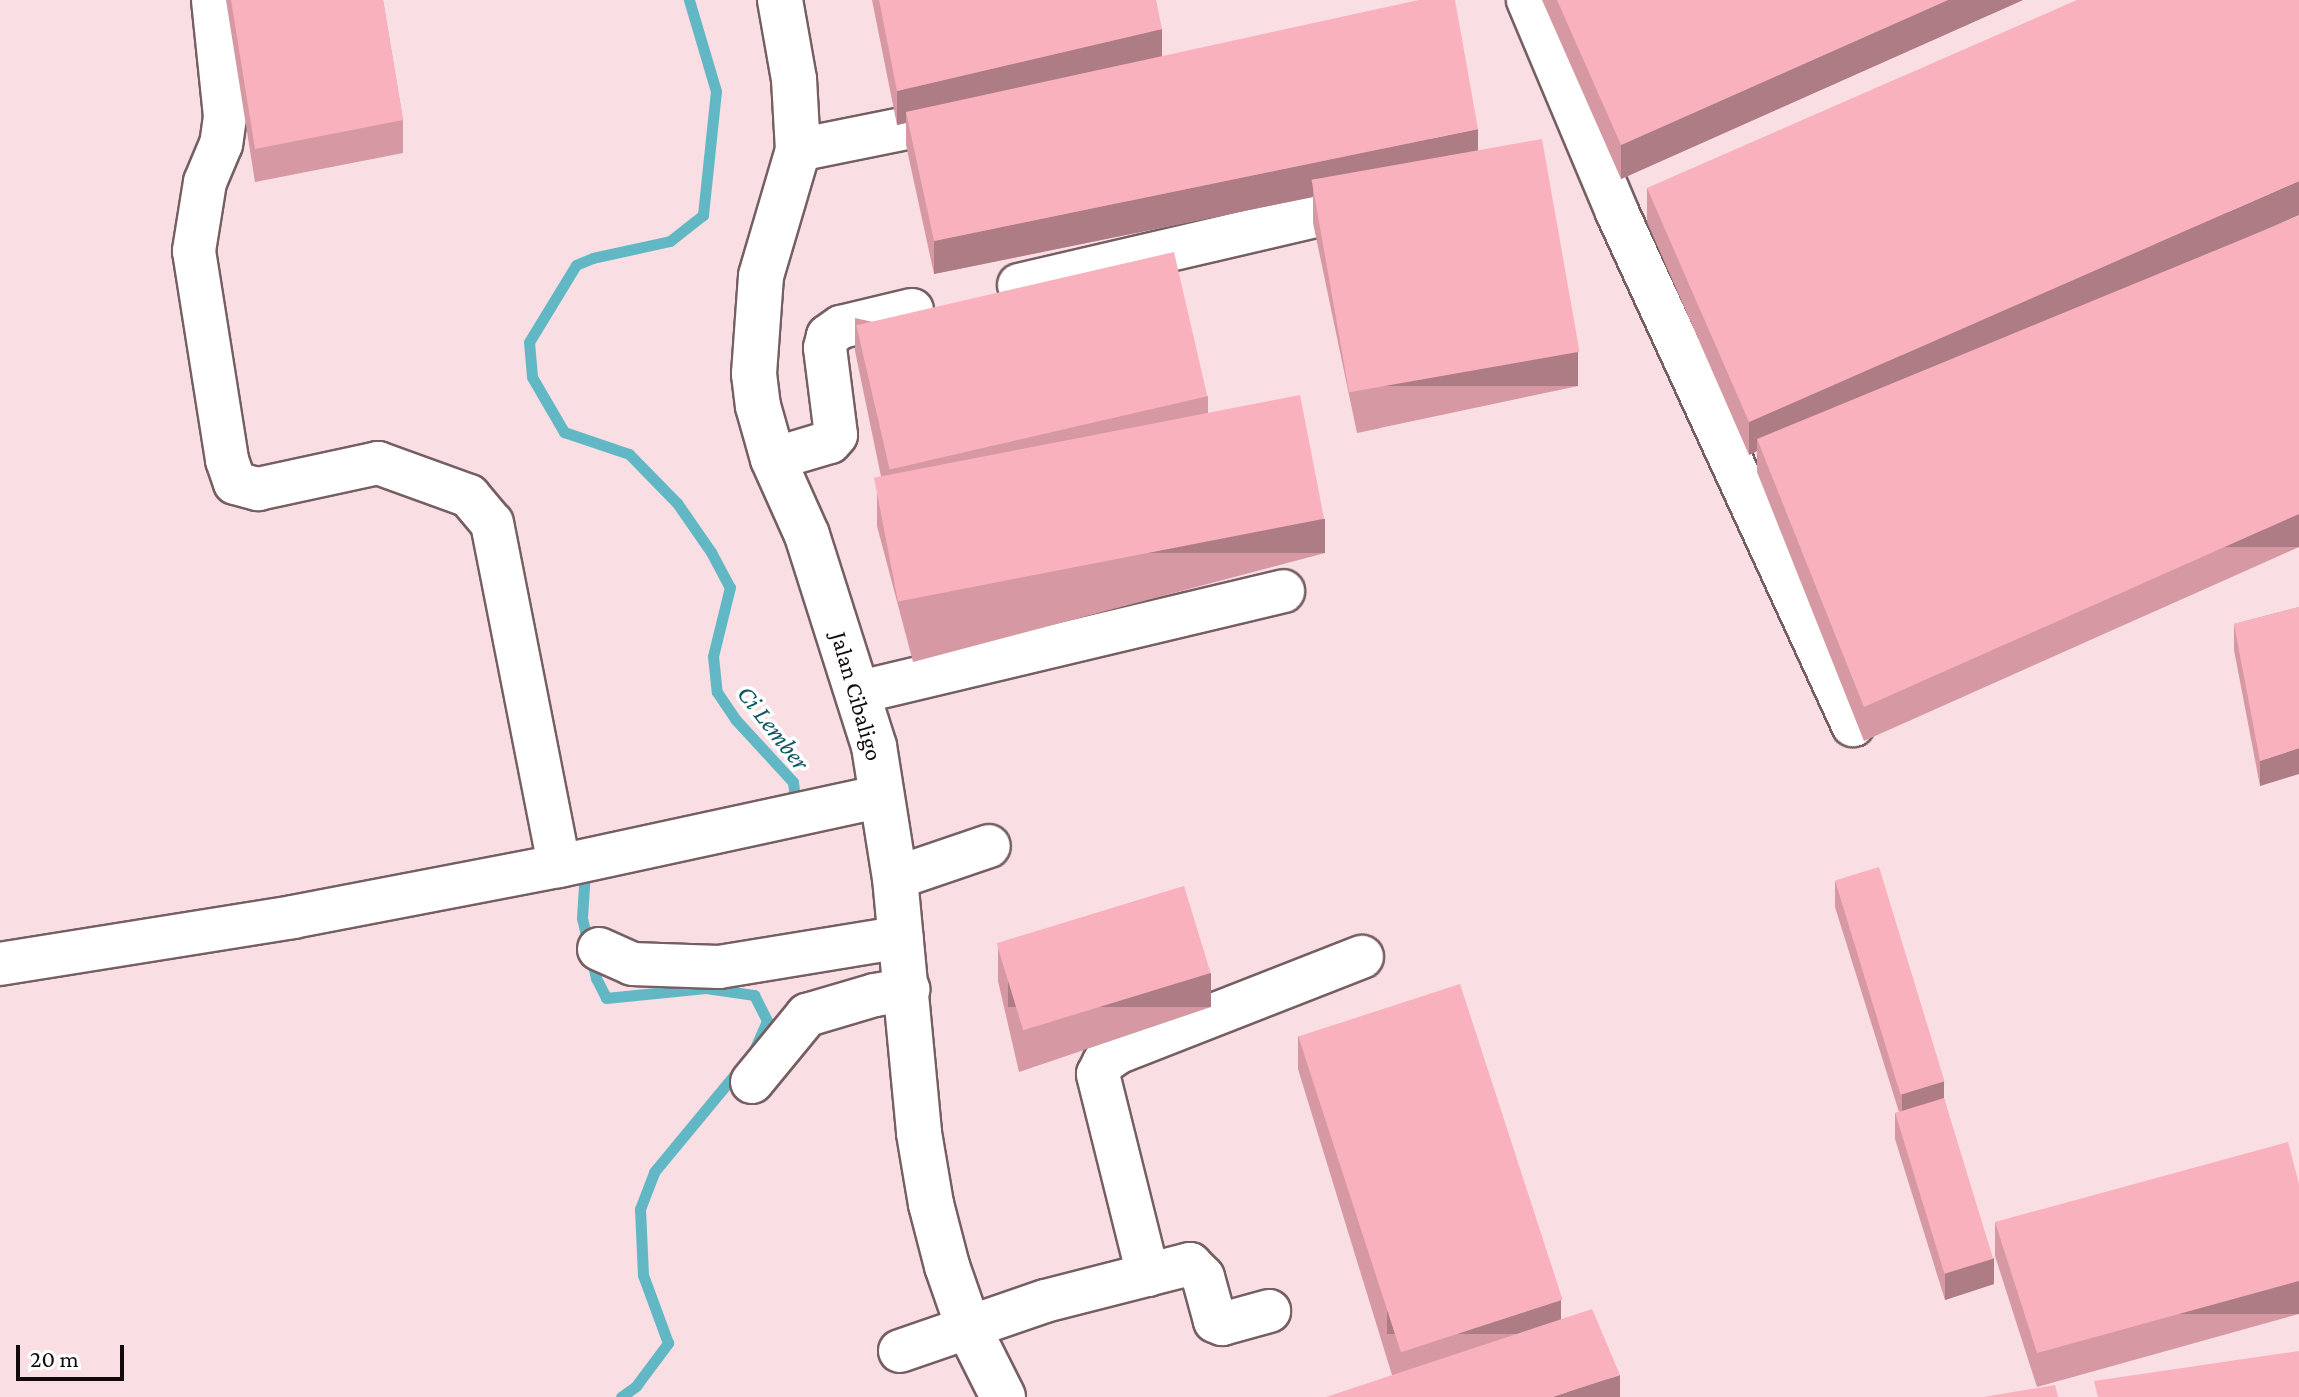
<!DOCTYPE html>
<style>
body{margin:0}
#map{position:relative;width:2299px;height:1397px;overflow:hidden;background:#f9dee3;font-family:"Crimson Pro",serif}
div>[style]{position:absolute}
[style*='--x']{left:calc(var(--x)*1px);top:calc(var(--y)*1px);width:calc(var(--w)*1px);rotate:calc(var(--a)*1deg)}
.stream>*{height:11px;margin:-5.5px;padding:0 5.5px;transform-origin:5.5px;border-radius:5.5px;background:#61b8c4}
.roads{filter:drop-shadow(2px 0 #755f63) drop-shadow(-2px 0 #755f63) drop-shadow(0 2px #755f63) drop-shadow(0 -2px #755f63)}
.minor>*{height:42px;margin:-21px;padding:0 21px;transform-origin:21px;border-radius:21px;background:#fff}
.major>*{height:44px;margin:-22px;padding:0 22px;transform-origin:22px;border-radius:22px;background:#fff}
.wall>*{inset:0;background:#d698a3}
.shaded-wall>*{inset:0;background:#ae7c85;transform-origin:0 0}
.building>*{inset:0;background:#f9b1be;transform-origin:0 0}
span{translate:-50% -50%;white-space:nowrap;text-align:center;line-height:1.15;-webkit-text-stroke:7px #fff;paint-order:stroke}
.street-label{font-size:24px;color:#130a0c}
.water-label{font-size:26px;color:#0d5962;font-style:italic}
.scale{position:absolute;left:16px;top:1345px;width:108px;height:36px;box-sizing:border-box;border:4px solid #130a0c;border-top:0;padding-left:10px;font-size:24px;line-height:28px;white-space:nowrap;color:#130a0c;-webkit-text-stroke:6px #fff;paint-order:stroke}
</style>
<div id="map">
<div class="stream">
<i style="--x:689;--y:0;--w:95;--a:73.5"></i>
<i style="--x:716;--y:91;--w:125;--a:96"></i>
<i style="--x:703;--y:215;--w:42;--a:141.8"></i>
<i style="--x:670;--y:241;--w:79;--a:167.6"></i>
<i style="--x:593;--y:258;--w:18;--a:158"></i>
<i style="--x:576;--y:265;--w:90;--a:121.4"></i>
<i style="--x:529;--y:342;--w:35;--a:85"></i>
<i style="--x:532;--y:377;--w:64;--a:59.8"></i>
<i style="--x:564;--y:432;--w:69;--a:18.7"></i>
<i style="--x:629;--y:454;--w:69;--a:45.6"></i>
<i style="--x:677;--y:503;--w:60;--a:55.2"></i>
<i style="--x:711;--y:552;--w:40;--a:62"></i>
<i style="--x:730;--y:587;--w:71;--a:103.8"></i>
<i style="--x:713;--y:656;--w:36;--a:84"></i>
<i style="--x:717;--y:692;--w:34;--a:56"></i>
<i style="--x:736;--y:720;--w:84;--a:47.4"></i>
<i style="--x:793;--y:782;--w:25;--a:83"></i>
<i style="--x:585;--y:871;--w:47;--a:93.7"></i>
<i style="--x:582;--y:918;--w:62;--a:76.9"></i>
<i style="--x:596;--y:978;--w:22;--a:63"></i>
<i style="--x:606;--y:998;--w:100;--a:-5.7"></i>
<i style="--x:706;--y:988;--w:49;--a:8.3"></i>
<i style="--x:754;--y:995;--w:29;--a:63"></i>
<i style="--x:767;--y:1021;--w:36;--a:114"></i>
<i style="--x:621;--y:1397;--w:19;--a:-36"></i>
<i style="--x:636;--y:1386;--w:54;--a:-53.3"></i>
<i style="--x:668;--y:1343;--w:72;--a:-110.2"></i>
<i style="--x:643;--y:1275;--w:66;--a:-92.6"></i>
<i style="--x:640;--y:1209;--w:40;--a:-69"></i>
<i style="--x:654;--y:1172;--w:136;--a:-50.4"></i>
</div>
<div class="roads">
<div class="minor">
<i style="--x:213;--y:0;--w:118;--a:84.1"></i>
<i style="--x:225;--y:117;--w:27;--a:98"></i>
<i style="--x:221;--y:144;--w:41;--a:112.8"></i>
<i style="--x:205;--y:182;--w:70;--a:99.1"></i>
<i style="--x:194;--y:251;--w:212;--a:81"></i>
<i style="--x:227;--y:460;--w:24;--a:71"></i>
<i style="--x:235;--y:483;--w:24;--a:15"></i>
<i style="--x:258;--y:489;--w:123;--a:-12.2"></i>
<i style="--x:378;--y:463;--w:97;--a:19.9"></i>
<i style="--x:469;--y:496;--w:35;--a:50"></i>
<i style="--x:492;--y:523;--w:349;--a:78.9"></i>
<i style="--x:1528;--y:0;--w:230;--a:67.2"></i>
<i style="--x:1617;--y:212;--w:565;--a:65.3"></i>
<i style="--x:798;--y:150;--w:166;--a:-11.4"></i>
<i style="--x:1019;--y:285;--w:357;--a:-13.1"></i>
<i style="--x:773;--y:459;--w:59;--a:-16.6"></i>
<i style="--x:830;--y:442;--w:9;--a:-49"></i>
<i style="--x:836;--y:435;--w:88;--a:-97.2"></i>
<i style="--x:825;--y:348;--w:12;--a:-76"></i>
<i style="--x:828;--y:336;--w:16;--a:-35"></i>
<i style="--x:841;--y:327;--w:73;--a:-13.5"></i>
<i style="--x:860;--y:692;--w:435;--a:-13.4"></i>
<i style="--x:895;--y:878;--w:99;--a:-18.8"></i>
<i style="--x:599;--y:949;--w:36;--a:24"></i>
<i style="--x:632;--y:964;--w:87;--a:2"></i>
<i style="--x:719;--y:967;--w:185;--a:-9.3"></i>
<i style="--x:0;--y:964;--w:297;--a:-9.1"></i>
<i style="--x:293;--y:917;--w:271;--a:-10.9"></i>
<i style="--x:559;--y:866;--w:330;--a:-12.2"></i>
<i style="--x:752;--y:1082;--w:87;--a:-50.6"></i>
<i style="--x:807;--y:1015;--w:71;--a:-16.4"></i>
<i style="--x:875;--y:995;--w:34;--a:-10"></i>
<i style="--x:1148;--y:1275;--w:207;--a:-104"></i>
<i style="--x:1098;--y:1074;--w:13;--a:-63"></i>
<i style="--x:1104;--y:1062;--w:18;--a:-34"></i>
<i style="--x:1119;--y:1052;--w:261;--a:-21.4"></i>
<i style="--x:900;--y:1351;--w:153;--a:-19"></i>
<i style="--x:1045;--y:1301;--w:150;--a:-14.3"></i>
<i style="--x:1190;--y:1264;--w:18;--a:45"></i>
<i style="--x:1203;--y:1277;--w:46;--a:74.7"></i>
<i style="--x:1215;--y:1321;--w:8;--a:23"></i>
<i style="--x:1222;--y:1324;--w:49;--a:-15.5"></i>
</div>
<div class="major">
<i style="--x:780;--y:0;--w:80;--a:80"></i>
<i style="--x:794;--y:79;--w:71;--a:86.8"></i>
<i style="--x:798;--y:150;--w:131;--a:106.4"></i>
<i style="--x:761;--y:276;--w:98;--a:94.1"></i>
<i style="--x:754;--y:374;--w:32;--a:83"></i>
<i style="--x:758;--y:406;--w:55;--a:74.2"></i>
<i style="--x:773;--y:459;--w:83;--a:65.9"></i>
<i style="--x:807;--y:535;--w:221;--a:72.4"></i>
<i style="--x:874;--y:746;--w:134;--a:81"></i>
<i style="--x:895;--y:878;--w:256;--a:84.6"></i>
<i style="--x:919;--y:1133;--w:72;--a:80.4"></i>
<i style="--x:931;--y:1204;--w:64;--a:75.5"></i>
<i style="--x:947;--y:1266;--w:67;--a:70.8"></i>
<i style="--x:969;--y:1329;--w:76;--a:63.4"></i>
</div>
</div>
<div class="wall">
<i style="clip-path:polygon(226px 0,383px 0,403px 120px,403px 153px,255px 182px)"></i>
<i style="clip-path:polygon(872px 0,1156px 0,1162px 56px,1478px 153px,1578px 386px,1357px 433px,1313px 223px,1313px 197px,934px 274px,906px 145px,906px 123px,897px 125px)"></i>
<i style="clip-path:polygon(1542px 0,2023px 0,1621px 179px)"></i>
<i style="clip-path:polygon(1647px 188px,2299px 215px,2266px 229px,2299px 216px,2299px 547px,1864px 741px,1757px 472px,1757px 451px,1749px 455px,1647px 222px)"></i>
<i style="clip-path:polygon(855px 318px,1208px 396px,1208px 416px,1325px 553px,913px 662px,877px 526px,877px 492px,884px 491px,855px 351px)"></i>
<i style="clip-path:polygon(2299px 607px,2260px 786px,2234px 650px,2234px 624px)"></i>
<i style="clip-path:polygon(1835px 881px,1944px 1098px,1994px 1284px,1945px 1300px,1895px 1139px,1895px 1113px,1899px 1112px,1835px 907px)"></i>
<i style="clip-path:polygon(998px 947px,1211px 1007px,1019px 1072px,998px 981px)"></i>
<i style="clip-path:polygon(1298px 1036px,1561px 1319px,1620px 1397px,1392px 1375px,1298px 1069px)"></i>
<i style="clip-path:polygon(2299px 1184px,2299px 1314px,2037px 1387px,1995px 1256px,1995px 1222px)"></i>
</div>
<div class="shaded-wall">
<i style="clip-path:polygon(1948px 0,2023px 0,1621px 179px,1621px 145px)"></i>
<i style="clip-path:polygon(1162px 29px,1162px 63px,906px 112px,906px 123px,897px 125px,897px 91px)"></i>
<i style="clip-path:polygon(1478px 129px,1478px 163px,1313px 189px,1313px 197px,934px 274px,934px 241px)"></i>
<i style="clip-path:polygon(2299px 181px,2299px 215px,1761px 449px,1757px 439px,1757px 451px,1749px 455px,1749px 422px)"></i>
<i style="left:1578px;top:352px;width:34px;height:226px;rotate:90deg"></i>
<i style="left:2299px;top:514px;width:33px;height:476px;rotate:90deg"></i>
<i style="left:1325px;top:519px;width:34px;height:426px;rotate:90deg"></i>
<i style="clip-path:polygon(2299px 748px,2299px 774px,2260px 786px,2260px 761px)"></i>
<i style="left:1211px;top:973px;width:34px;height:203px;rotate:90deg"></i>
<i style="clip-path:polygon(1944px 1081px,1944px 1107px,1902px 1120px,1902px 1094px)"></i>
<i style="clip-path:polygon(1994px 1258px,1994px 1284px,1945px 1300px,1945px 1274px)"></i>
<i style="left:2299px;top:1281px;width:33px;height:272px;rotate:90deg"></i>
<i style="left:1561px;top:1300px;width:34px;height:174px;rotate:90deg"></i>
<i style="clip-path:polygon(1620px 1375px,1620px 1397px,1552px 1397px)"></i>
</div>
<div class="building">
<i style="clip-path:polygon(231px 0,383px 0,403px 120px,255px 149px)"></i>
<i style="clip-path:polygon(879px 0,1156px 0,1162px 29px,897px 91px)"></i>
<i style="clip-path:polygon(1419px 0,1455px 0,1478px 129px,934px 241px,906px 112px)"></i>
<i style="clip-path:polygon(1557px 0,1948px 0,1621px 145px)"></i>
<i style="clip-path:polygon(2077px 0,2299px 0,2299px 181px,1749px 422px,1647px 188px)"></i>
<i style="left:1542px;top:139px;width:216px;height:234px;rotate:80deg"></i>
<i style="clip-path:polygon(2299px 216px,2299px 514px,1864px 707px,1757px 439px)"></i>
<i style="left:1174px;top:252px;width:148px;height:326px;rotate:77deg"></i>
<i style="left:1300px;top:395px;width:126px;height:434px;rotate:79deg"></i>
<i style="clip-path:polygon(2299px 607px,2299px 748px,2260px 761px,2234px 624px)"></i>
<i style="left:1879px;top:867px;width:224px;height:46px;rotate:73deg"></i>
<i style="left:1184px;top:886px;width:91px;height:196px;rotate:73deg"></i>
<i style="left:1460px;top:984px;width:332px;height:170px;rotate:72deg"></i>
<i style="left:1944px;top:1098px;width:168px;height:51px;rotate:73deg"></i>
<i style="clip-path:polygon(2288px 1142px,2299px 1184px,2299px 1281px,2037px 1353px,1995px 1222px)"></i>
<i style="clip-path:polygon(1592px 1309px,1620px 1375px,1552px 1397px,1326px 1397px)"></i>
<i style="clip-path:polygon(2299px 1351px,2299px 1397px,2098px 1397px,2094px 1381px)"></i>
<i style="clip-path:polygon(2055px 1385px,2058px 1397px,1984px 1397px)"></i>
</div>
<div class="street-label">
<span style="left:857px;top:696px;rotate:74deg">Jalan Cibaligo</span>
</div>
<div class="water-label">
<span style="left:773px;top:728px;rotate:52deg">Ci Lember</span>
</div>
<div class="scale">20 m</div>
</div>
